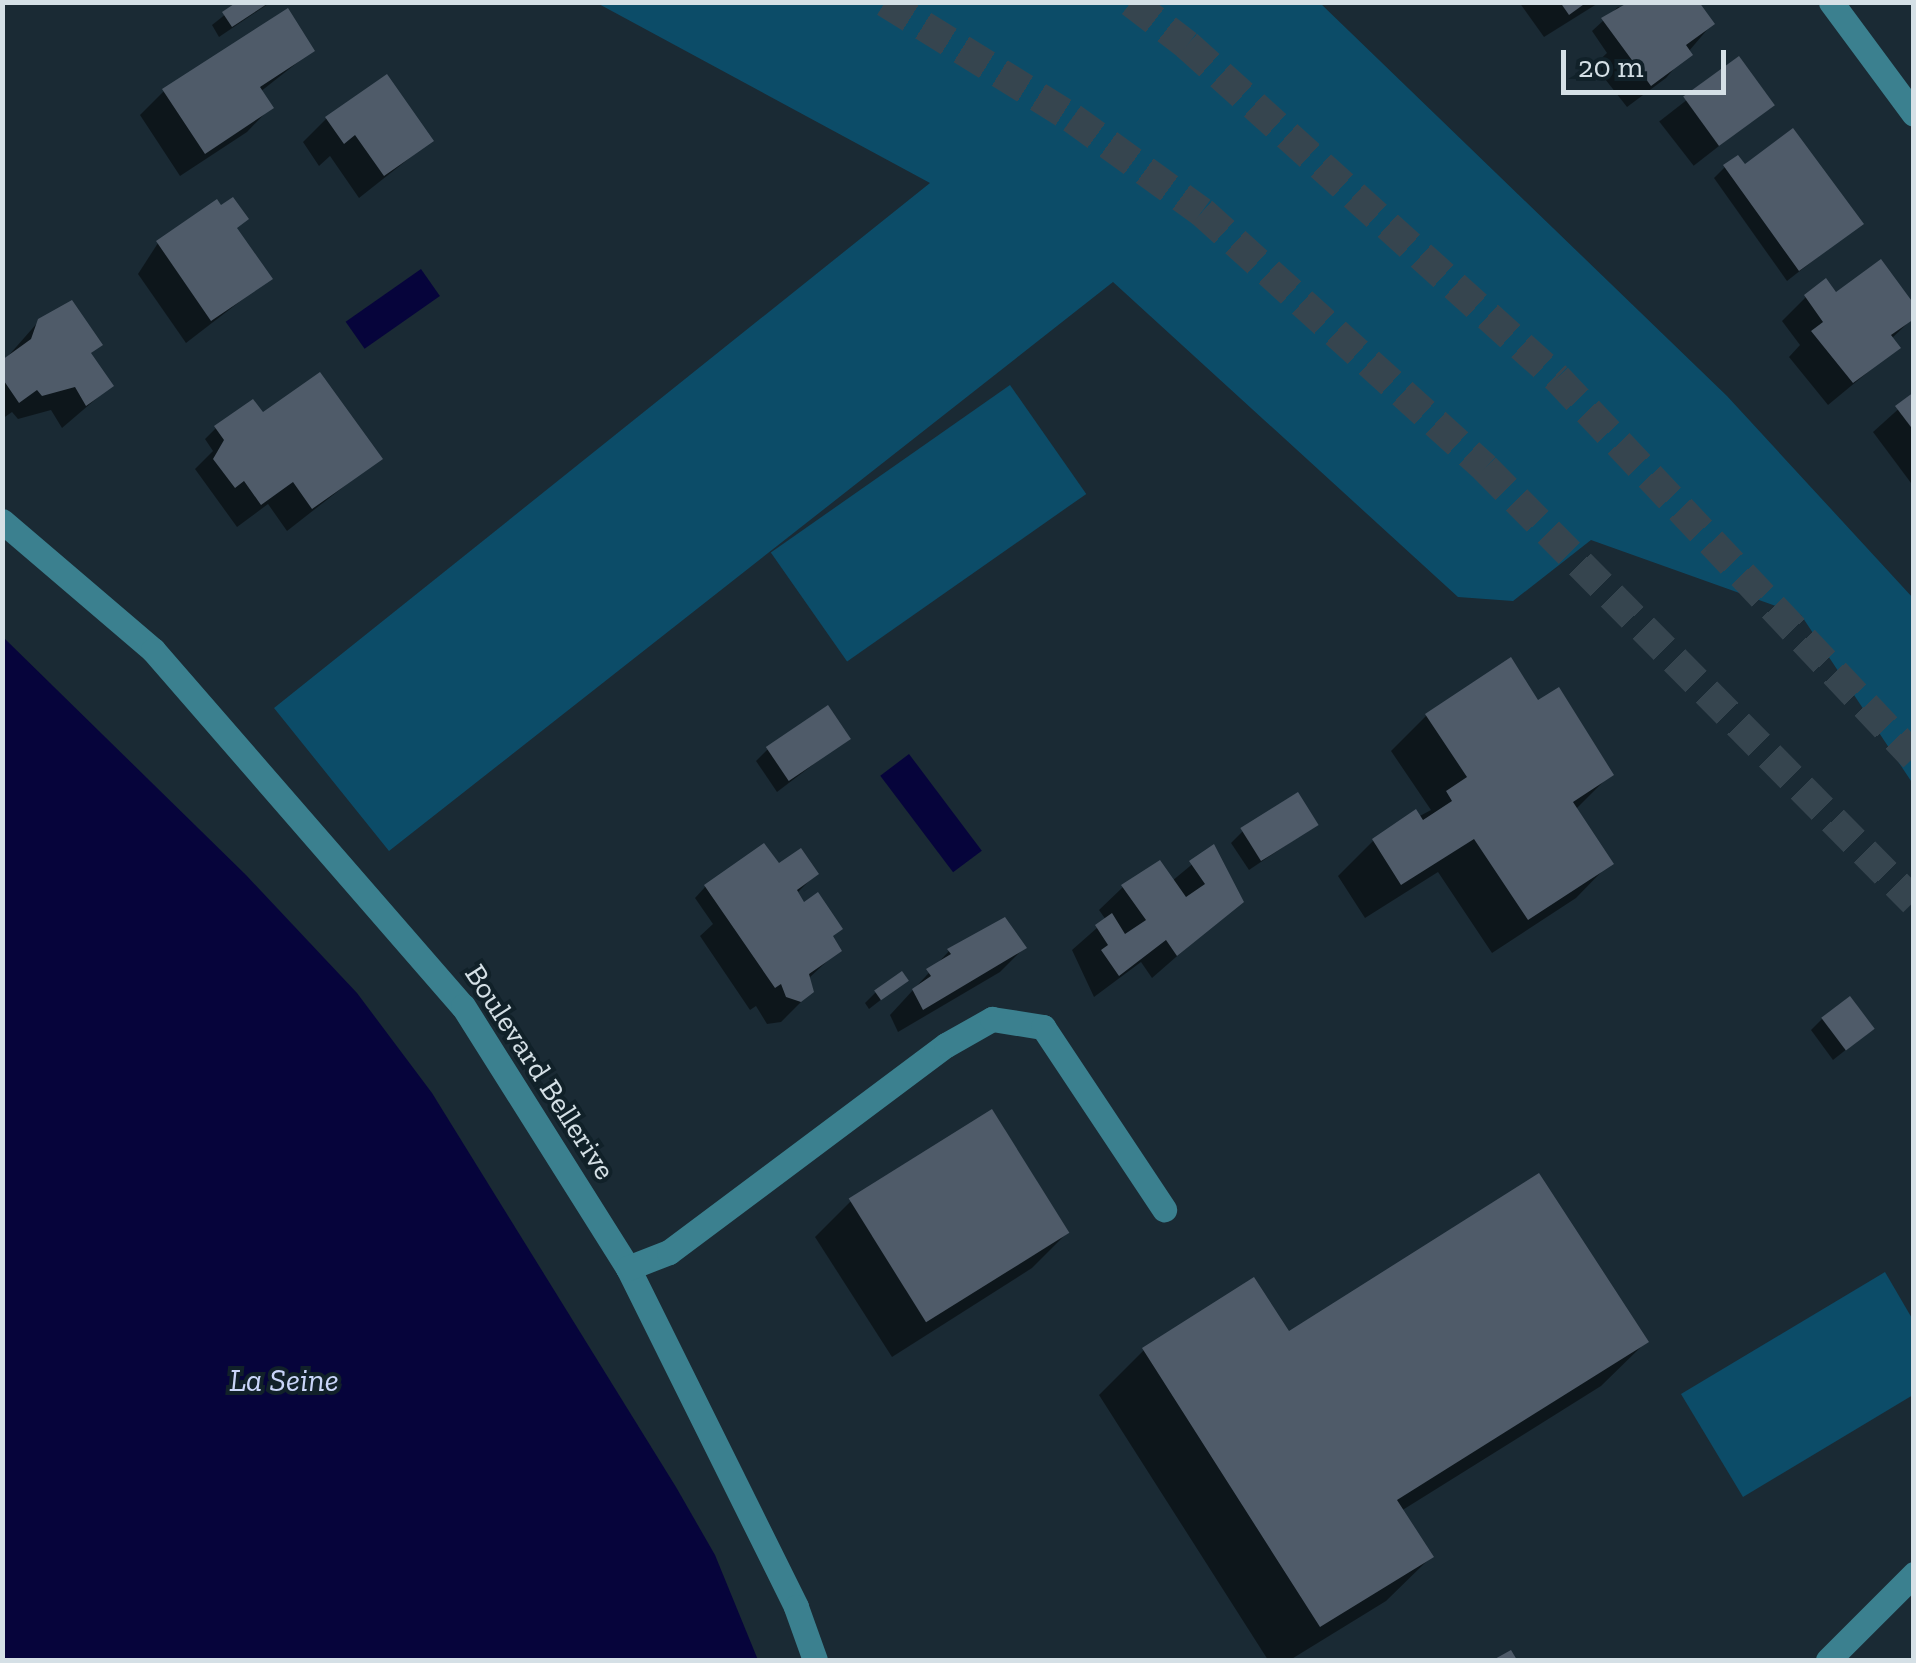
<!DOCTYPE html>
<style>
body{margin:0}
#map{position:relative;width:1916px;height:1663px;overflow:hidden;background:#1a2a34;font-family:"Zilla Slab",serif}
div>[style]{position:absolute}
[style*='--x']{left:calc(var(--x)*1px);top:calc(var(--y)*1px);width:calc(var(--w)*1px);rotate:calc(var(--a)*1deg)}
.green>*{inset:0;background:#0c4c68;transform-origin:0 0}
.water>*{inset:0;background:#06043b;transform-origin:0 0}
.shadow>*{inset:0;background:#0007;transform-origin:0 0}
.building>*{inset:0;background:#4f5b69;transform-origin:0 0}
.highway-tunnel>*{height:30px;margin-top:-15px;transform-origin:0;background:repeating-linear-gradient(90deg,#36454f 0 30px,transparent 0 45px)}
.minor>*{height:25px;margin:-12.5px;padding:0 12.5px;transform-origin:12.5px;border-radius:12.5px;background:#3b808f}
span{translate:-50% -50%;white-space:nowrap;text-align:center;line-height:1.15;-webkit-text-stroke:8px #112129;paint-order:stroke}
.street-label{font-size:30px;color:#d5e0e6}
.water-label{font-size:32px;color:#c9d5f9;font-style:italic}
.frame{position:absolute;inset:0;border:5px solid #d5e0e6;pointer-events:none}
.scale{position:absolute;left:1561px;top:50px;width:165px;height:45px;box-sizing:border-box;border:5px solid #d5e0e6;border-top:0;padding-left:12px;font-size:30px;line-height:35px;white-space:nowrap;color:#d5e0e6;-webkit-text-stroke:8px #112129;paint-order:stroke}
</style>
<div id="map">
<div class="green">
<i style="clip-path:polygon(597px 3px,1320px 3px,1727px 396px,1913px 598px,1913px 784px,1801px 615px,1591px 540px,1513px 601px,1458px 597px,1113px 282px,389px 851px,274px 708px,930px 183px)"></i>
<i style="left:1010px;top:385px;width:133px;height:292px;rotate:55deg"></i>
<i style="clip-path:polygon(1885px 1272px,1913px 1320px,1913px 1395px,1743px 1497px,1681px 1394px)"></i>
</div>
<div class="water">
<i style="left:421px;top:269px;width:33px;height:92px;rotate:55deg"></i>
<i style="clip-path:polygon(3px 637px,246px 875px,357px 993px,432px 1093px,676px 1487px,715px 1555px,758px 1660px,3px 1660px)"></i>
<i style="left:909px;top:754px;width:121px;height:36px;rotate:53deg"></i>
</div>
<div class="shadow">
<i style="clip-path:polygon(241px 2px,271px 2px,219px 37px,212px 25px)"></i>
<i style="clip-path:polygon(1519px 2px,1600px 2px,1544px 37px)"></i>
<i style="clip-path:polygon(1618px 7px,1712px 24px,1666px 78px,1627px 107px,1594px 65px,1607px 53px,1592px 31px)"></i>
<i style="clip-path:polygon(312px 51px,260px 92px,270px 108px,247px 132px,180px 176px,140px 115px,164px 91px)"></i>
<i style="left:1738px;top:60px;width:56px;height:100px;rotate:52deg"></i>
<i style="clip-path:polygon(327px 118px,431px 141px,359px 198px,330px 156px,319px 166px,303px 142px)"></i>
<i style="clip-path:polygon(1725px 167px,1745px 168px,1860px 224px,1787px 281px,1714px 178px)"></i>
<i style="clip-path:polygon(235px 230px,269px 279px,186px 343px,138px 274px,158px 243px)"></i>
<i style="clip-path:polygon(1835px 296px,1914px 317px,1891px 339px,1897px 348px,1828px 405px,1789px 357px,1800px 345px,1782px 321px,1806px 297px)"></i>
<i style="clip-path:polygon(39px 321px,99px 345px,89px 355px,111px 386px,62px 428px,51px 410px,18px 419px,12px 412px,2px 419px,2px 363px)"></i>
<i style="clip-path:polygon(1914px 395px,1914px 487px,1873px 432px)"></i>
<i style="clip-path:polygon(262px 415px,379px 459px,287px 531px,268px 504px,237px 527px,195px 469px,213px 451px,205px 439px,216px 428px)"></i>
<i style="clip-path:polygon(1510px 661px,1538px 704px,1610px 775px,1575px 810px,1610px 863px,1576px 898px,1492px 953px,1438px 872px,1365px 918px,1338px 876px,1373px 841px,1431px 810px,1391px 751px,1426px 716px)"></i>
<i style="clip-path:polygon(848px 738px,777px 792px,756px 761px,767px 750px)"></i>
<i style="clip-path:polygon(1316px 825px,1249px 870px,1231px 843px,1243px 831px)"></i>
<i style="clip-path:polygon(1213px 847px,1240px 901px,1152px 978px,1141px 962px,1094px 997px,1072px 950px,1106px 920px,1099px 910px,1123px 887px,1172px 881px)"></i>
<i style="clip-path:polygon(778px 867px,816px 874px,796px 894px,839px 950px,809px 978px,805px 998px,781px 1022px,767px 1024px,756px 1006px,750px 1010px,700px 936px,713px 924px,695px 898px,706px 886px)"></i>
<i style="clip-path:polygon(1024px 948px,1000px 972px,898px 1032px,890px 1015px,949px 951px)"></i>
<i style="clip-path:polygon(905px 981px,869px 1009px,865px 1003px,876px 992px)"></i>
<i style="clip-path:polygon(1822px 1019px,1872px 1029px,1833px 1060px,1811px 1030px)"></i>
<i style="clip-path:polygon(991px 1112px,1067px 1233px,1032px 1268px,892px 1357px,815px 1237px,850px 1202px)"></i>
<i style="clip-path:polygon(1288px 1334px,1646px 1342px,1601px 1386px,1401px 1511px,1431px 1557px,1386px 1601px,1290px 1660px,1268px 1660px,1099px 1395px,1144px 1350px)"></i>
</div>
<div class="building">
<i style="clip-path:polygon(237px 2px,270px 2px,232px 27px,222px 12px)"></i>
<i style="clip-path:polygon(1560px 2px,1587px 2px,1569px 15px)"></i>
<i style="clip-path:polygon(1629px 2px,1699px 2px,1715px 24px,1686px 45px,1693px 55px,1651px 86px,1601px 18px)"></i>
<i style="clip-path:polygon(288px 8px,315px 51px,260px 87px,274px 108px,205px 154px,162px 89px)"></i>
<i style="left:1739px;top:56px;width:61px;height:69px;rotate:54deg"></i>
<i style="clip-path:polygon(387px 74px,434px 141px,384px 176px,355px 135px,344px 144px,325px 117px)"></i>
<i style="clip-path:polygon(1793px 128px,1864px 224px,1799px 271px,1723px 165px,1738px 155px,1745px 164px)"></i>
<i style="clip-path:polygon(233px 197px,249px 219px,237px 228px,273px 279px,211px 321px,156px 241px,217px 199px,221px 205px)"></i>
<i style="clip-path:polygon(1881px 259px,1914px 304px,1914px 319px,1891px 335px,1901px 348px,1853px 383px,1811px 331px,1823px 322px,1804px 295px,1826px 278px,1836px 292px)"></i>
<i style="clip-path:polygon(72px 300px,103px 345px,91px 353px,114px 386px,86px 406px,75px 387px,42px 396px,37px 390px,19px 403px,2px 378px,2px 360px,31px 339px,38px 319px)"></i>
<i style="clip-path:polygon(320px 372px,383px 459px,312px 509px,293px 482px,261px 505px,244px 481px,235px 488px,213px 459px,224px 440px,214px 426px,253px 399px,263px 412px)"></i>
<i style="clip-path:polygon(1914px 392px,1914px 431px,1895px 406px)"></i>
<i style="clip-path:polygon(1511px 657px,1538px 700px,1559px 687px,1614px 775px,1573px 802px,1614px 864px,1528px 920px,1474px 839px,1401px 885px,1372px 839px,1416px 809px,1423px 820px,1452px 801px,1446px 791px,1467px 777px,1425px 714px)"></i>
<i style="left:828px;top:705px;width:41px;height:75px;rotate:56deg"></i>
<i style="left:1298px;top:792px;width:39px;height:68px;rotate:58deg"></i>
<i style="clip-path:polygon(764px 843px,779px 863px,801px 848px,819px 874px,797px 890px,804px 902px,818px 892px,843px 929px,833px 936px,842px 951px,809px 974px,814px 992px,801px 1002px,786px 997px,781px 984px,775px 988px,704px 885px)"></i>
<i style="clip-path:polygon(1214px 844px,1244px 902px,1177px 956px,1166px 940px,1119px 976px,1101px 950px,1108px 945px,1095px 925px,1112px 913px,1125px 934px,1146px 920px,1121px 885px,1160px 860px,1186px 897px,1205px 884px,1189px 861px)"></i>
<i style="clip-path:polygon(1005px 917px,1027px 948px,923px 1010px,912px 989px,931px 976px,926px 969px,951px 954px,947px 949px)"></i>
<i style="left:902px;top:971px;width:12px;height:34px;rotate:55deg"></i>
<i style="left:1850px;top:996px;width:41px;height:36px;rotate:53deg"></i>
<i style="left:992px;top:1109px;width:146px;height:169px;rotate:58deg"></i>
<i style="clip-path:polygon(1539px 1173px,1649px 1342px,1397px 1500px,1434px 1557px,1320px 1627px,1142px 1348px,1254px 1277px,1289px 1331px)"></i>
<i style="clip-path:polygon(1511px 1650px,1517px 1660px,1493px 1660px)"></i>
</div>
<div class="highway-tunnel">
<i style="--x:885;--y:2;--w:220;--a:31.8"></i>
<i style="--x:1072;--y:118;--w:160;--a:35.9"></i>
<i style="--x:1202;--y:212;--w:382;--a:42.1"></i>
<i style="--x:1485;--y:468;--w:610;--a:45.33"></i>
<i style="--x:1131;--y:2;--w:71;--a:37.5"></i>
<i style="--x:1187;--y:45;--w:498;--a:42"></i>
<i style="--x:1557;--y:378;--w:521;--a:46.71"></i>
</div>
<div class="minor">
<i style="--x:1831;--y:2;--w:139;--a:53.5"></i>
<i style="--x:2;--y:521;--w:199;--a:40.5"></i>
<i style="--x:153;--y:650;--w:472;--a:49"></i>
<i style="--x:463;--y:1006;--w:310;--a:57.8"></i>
<i style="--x:628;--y:1268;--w:378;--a:63.6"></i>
<i style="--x:796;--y:1607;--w:56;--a:70.3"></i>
<i style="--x:628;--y:1268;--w:44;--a:-21.3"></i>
<i style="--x:669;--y:1252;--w:346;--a:-36.8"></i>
<i style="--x:946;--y:1045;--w:53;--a:-29.5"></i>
<i style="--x:992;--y:1019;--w:52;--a:8.9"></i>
<i style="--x:1043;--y:1027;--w:219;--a:56.4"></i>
<i style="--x:1828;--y:1660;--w:122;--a:-45"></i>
</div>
<div class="street-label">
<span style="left:540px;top:1072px;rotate:57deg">Boulevard Bellerive</span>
</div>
<div class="water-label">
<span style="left:284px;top:1380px">La Seine</span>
</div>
<div class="frame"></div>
<div class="scale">20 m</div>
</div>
